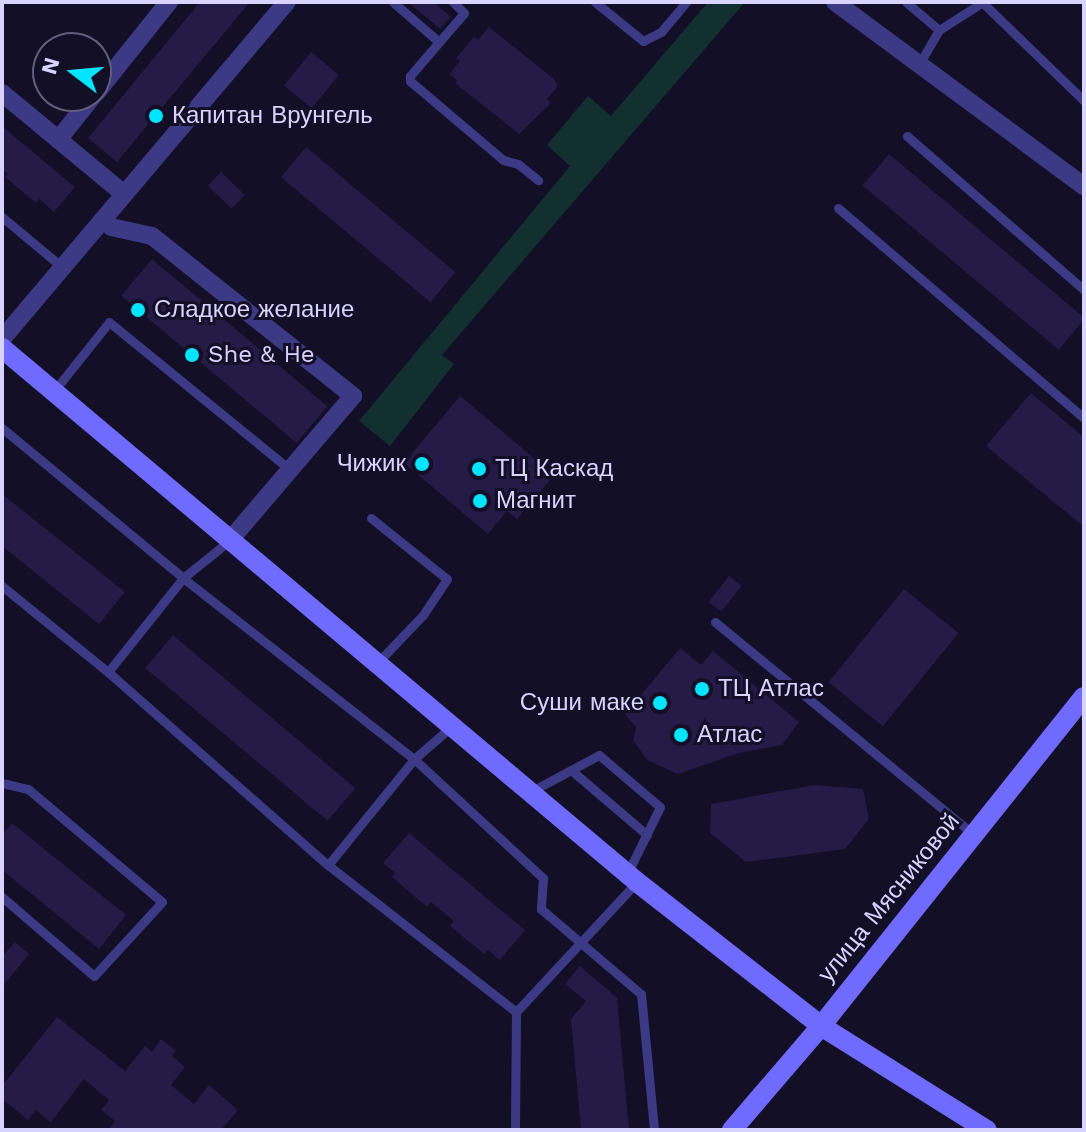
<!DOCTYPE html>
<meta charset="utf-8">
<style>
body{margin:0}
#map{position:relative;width:1086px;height:1132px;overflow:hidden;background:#130f26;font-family:"Work Sans",sans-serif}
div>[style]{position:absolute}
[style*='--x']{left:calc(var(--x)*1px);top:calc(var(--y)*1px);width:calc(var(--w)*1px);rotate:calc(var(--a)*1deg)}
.green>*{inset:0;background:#12302f}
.building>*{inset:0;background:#241b47;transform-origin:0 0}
.lane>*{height:9px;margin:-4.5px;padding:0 4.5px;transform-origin:4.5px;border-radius:4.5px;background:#3d3a85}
.street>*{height:18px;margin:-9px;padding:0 9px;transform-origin:9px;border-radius:9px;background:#3d3a85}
.secondary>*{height:20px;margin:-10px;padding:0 10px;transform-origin:10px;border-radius:10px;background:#6f6bff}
.dots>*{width:22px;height:22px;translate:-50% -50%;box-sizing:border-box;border:4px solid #130f26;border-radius:50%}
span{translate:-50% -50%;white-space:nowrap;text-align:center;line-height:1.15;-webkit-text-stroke:6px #130f26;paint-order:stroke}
.poi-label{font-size:24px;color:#d9d4ff}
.left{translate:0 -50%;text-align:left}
.right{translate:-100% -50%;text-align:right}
.street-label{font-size:24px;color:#d9d4ff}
.frame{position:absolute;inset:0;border:4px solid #d9d4ff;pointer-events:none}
.north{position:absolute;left:32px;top:32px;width:80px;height:80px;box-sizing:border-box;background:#130f26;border:2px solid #625e7d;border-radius:50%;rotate:286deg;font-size:22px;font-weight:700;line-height:32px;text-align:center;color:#d9d4ff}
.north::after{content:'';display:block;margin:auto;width:28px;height:36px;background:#00e5ff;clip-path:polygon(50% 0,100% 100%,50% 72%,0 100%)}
</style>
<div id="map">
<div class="green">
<i style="clip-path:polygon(708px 2px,745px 2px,442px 355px,454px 364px,390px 446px,359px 421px,570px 166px,547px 145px,588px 96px,611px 116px)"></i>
</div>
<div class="building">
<i style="clip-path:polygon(200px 2px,250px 2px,117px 162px,88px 138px)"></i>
<i style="clip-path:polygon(408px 2px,433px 2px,451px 17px,440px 29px)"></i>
<i style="clip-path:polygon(489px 27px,554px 79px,558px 86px,547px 99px,551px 103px,519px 134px,455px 83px,457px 80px,449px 74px,460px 61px,456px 58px,474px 37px,478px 40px)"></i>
<i style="left:311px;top:52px;width:36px;height:43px;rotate:39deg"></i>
<i style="clip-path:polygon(2px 126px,75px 187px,54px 212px,39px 199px,36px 203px,5px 177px,8px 174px,2px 169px)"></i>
<i style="left:306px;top:147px;width:195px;height:39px;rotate:40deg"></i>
<i style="left:889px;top:154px;width:256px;height:41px;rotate:40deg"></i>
<i style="left:221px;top:172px;width:33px;height:19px;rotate:44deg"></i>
<i style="left:152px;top:259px;width:229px;height:48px;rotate:40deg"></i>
<i style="clip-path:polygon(1031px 393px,1084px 437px,1084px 527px,986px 446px)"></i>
<i style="clip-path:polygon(460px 396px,554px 475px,517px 519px,507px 511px,488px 534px,404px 463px)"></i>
<i style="clip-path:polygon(2px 494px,125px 592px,99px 624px,2px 546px)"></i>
<i style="left:729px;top:576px;width:16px;height:33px;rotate:38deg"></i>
<i style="left:904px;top:589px;width:70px;height:120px;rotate:39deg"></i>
<i style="left:173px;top:635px;width:238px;height:43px;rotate:40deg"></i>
<i style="clip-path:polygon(680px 648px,701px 665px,713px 651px,799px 722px,782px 745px,739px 753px,678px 774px,647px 760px,633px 740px,636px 727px,625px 714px)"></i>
<i style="clip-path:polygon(814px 785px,863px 789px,869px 819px,845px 849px,746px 862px,710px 833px,711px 804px)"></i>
<i style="clip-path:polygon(12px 823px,126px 915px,99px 949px,2px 870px,2px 835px)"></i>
<i style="clip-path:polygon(409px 833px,525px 930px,500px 960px,488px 950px,484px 954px,450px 926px,454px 921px,431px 902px,427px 907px,392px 877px,395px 873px,383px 863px)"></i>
<i style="clip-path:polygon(15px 942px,29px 954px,2px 987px,2px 957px)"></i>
<i style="clip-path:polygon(580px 966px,617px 998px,629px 1130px,581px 1130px,571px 1019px,586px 1001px,565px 984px)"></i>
<i style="clip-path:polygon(57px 1017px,125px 1071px,145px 1046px,152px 1052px,161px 1039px,176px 1051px,172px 1056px,185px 1067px,171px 1085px,194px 1104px,209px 1085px,238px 1110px,221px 1130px,108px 1130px,115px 1121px,101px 1110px,109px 1100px,84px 1079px,51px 1122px,36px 1110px,28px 1120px,2px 1099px,2px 1086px)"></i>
</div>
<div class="lane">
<i style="--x:393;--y:2;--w:61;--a:41"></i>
<i style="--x:439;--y:42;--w:45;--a:130.5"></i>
<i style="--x:410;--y:76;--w:5;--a:90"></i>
<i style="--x:410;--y:81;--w:122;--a:40.3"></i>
<i style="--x:503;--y:160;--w:16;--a:15"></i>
<i style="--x:518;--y:164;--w:26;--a:39"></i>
<i style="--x:595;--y:2;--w:62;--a:39.1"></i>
<i style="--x:643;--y:41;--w:20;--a:-27"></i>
<i style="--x:661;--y:32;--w:39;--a:-50"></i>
<i style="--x:906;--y:2;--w:43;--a:40.3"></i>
<i style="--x:939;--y:30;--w:42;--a:120.3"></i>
<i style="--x:983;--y:3;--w:141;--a:44.1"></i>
<i style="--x:939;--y:30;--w:52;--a:-32.5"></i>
<i style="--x:439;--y:42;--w:38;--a:-49"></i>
<i style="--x:464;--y:13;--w:16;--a:-135"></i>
<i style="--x:907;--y:136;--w:235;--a:41"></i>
<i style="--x:838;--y:208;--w:323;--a:40.5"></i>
<i style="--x:2;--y:217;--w:78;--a:39.8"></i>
<i style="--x:54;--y:391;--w:88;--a:-51.4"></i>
<i style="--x:109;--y:322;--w:236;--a:39.2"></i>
<i style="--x:2;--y:428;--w:235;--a:39.6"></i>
<i style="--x:183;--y:578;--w:293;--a:38.1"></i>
<i style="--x:414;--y:759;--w:176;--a:42.7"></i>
<i style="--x:543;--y:878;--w:31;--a:94"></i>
<i style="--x:541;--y:909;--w:131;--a:40.4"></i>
<i style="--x:641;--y:994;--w:137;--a:84.5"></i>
<i style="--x:371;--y:518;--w:97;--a:38.8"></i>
<i style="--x:447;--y:579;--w:43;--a:123.7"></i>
<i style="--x:423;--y:615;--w:68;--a:133.8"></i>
<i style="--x:2;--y:586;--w:136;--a:39.1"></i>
<i style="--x:108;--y:672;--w:120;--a:-51.4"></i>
<i style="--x:183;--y:578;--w:59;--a:-38.8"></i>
<i style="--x:715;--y:622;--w:335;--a:39.4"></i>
<i style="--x:108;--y:672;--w:293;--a:41.3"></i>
<i style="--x:328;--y:865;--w:239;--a:38"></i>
<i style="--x:516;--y:1012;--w:118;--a:90.5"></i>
<i style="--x:571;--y:770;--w:100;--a:40.5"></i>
<i style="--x:2;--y:783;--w:27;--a:13"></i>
<i style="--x:28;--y:789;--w:175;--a:40.1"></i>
<i style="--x:162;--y:902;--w:100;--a:132.6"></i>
<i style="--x:94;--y:976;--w:121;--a:-139.3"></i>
<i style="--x:530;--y:792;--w:78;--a:-28.2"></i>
<i style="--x:599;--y:755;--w:80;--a:40.4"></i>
<i style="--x:660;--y:807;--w:75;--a:116.2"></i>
<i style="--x:328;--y:865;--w:136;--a:-50.9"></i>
<i style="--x:414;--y:759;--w:49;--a:-40.9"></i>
<i style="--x:516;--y:1012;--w:178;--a:-47.1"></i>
</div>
<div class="street">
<i style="--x:835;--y:2;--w:310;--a:36.5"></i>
<i style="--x:2;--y:93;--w:158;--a:39.6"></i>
<i style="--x:96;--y:93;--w:117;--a:-51.3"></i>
<i style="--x:58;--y:140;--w:56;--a:-51.5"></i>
<i style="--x:111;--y:227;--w:42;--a:12.4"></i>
<i style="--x:152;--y:236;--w:257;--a:38.5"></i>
<i style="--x:353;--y:396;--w:191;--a:130.5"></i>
<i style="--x:2;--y:339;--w:441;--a:-49.8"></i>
</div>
<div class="secondary">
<i style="--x:2;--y:348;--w:830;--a:40.06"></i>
<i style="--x:637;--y:882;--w:234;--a:38"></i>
<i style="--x:821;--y:1026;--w:196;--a:32.1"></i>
<i style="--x:732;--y:1130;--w:137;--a:-49.4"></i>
<i style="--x:821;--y:1026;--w:421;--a:-51.4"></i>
</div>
<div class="dots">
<i style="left:156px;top:116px;background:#00e5ff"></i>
<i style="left:138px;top:310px;background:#00e5ff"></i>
<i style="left:192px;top:355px;background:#00e5ff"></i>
<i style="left:422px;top:464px;background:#00e5ff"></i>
<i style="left:479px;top:469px;background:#00e5ff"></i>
<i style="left:480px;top:501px;background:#00e5ff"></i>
<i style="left:702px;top:689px;background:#00e5ff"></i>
<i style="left:660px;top:703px;background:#00e5ff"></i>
<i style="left:681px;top:735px;background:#00e5ff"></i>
</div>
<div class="poi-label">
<span class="left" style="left:172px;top:116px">Капитан Врунгель</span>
<span class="left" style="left:154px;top:310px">Сладкое желание</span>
<span class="left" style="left:208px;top:355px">She &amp; He</span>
<span class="right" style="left:406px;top:464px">Чижик</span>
<span class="left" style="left:495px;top:469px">ТЦ Каскад</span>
<span class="left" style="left:496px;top:501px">Магнит</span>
<span class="left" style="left:718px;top:689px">ТЦ Атлас</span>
<span class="right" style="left:644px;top:703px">Суши маке</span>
<span class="left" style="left:697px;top:735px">Атлас</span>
</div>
<div class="street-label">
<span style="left:889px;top:898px;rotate:-51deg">улица Мясниковой</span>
</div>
<div class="frame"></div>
<div class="north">N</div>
</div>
